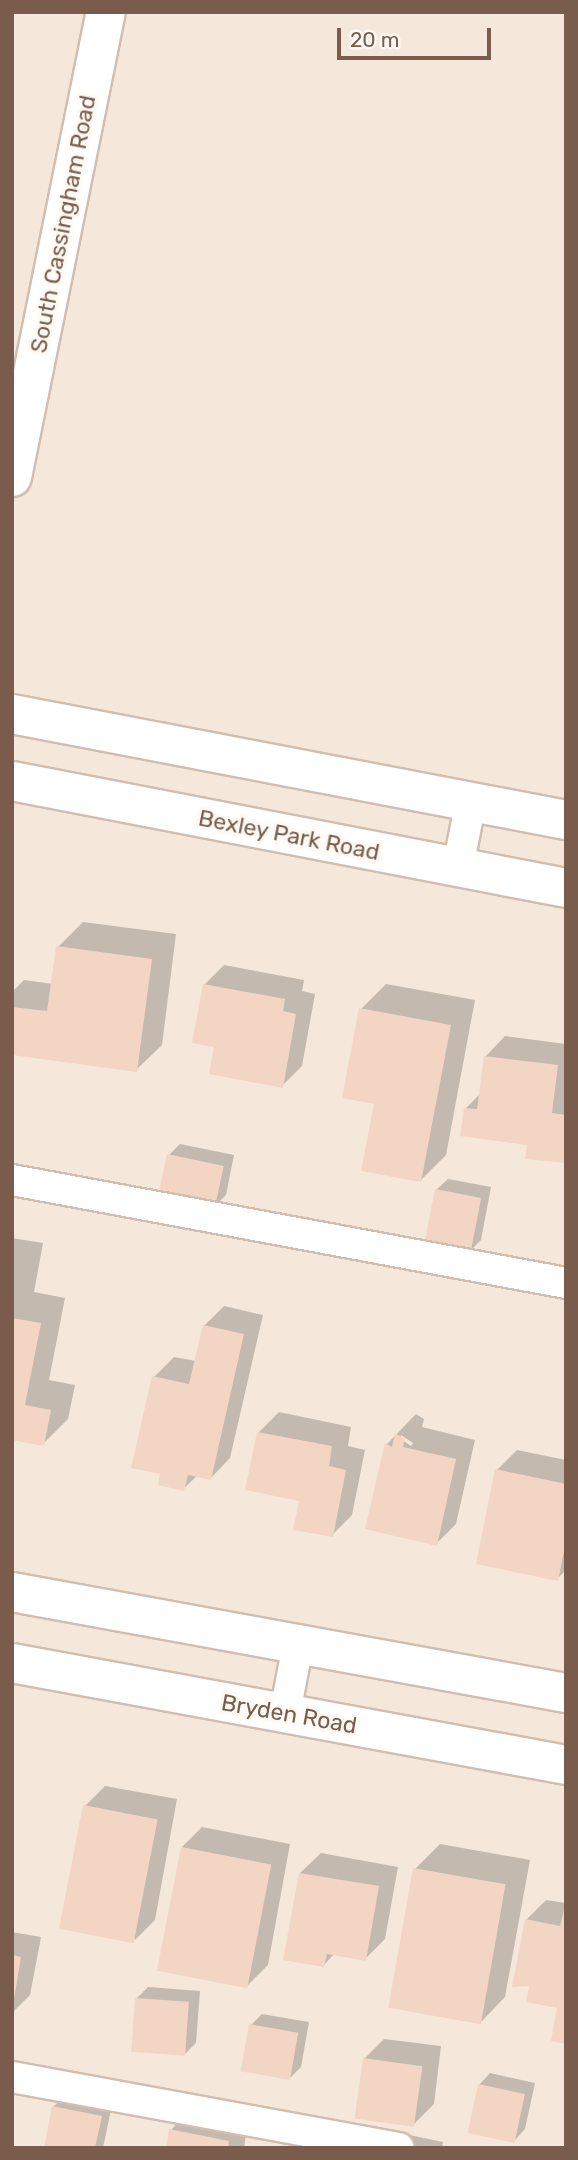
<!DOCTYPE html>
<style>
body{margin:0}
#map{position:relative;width:578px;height:2160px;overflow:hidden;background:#fdf6ec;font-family:Rubik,sans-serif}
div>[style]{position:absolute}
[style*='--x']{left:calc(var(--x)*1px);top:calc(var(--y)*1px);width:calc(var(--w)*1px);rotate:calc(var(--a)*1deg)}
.residential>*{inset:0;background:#f5e8da;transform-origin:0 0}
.shadow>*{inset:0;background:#0003}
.building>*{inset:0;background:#f3d5c3;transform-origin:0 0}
.roads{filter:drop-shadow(2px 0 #d1beb0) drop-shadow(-2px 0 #d1beb0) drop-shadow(0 2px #d1beb0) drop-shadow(0 -2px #d1beb0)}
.service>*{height:30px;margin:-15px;padding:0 15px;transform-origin:15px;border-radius:15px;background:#fff}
.minor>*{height:38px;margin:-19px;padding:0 19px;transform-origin:19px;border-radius:19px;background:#fff}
span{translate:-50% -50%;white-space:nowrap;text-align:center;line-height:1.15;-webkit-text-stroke:7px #fffaf3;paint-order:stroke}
.street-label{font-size:23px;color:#7a5c4d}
.frame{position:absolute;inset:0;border:14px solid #7a5c4d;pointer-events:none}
.scale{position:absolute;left:337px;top:28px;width:154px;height:32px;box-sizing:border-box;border:4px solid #7a5c4d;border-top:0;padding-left:9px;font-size:21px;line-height:24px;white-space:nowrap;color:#7a5c4d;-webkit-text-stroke:5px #fffaf3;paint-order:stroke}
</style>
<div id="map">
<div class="residential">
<i style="left:12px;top:12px;width:554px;height:2136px"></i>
</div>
<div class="shadow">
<i style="clip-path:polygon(83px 922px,176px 934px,162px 1045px,136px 1070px,12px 1053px,12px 992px,24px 980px,53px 984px,58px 947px)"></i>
<i style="clip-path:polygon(224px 965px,304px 980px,302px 991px,315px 994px,302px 1066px,282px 1086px,216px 1046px,204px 985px)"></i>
<i style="clip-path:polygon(386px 984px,475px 1000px,446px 1155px,421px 1180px,376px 1103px,361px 1009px)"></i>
<i style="clip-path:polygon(505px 1036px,566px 1044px,566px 1162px,466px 1108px,480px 1094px,485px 1057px)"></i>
<i style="clip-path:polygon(180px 1144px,234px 1155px,226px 1195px,214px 1207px,169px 1155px)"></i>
<i style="clip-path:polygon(448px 1179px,491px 1187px,481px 1240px,470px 1251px,436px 1190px)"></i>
<i style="clip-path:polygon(12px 1238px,43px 1243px,34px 1292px,65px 1298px,49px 1380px,75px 1385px,68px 1419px,43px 1444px,12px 1438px)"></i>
<i style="clip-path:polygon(224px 1306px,263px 1315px,230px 1458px,210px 1479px,197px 1476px,183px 1489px,162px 1473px,154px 1377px,174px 1357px,196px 1361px,204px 1326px)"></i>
<i style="clip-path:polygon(279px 1412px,351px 1427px,348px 1446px,365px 1450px,352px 1515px,332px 1535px,301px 1500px,259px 1432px)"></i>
<i style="clip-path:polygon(evenodd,416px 1414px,424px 1419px,422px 1427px,475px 1440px,456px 1524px,436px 1544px,367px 1528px,387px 1444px,416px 1414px,401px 1435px,413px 1443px,411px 1446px,401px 1439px,401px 1435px)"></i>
<i style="clip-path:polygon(517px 1450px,566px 1460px,566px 1570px,557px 1579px,497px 1470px)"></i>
<i style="clip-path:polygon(105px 1786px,177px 1799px,155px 1920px,135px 1940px,85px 1806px)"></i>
<i style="clip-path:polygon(202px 1827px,290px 1844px,268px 1965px,248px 1985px,182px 1847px)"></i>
<i style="clip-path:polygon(440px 1844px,530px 1860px,505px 1997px,480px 2023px,415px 1869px)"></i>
<i style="clip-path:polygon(321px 1853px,398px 1867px,385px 1939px,365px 1959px,335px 1953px,324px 1965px,300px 1873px)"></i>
<i style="clip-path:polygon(546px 1900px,566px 1903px,559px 2007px,526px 1920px)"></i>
<i style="clip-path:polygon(12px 1932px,41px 1937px,30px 1995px,12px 2013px)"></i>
<i style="clip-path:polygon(148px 1987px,200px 1991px,196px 2043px,184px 2055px,137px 1998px)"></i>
<i style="clip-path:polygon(262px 2014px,309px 2022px,301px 2067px,290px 2078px,251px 2025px)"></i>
<i style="clip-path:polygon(384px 2039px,441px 2046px,434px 2104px,414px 2124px,364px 2059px)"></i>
<i style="clip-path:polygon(490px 2073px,535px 2083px,525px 2129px,514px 2141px,479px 2085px)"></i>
<i style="clip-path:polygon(65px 2096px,112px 2105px,103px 2148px,45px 2148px,53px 2107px)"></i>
<i style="clip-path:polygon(191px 2109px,248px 2121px,244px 2148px,167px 2148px,171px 2130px)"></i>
<i style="clip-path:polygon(380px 2129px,443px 2142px,442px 2148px,362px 2148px)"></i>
</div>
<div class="building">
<i style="clip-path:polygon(56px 946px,152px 959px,137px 1072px,12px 1055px,12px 1007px,47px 1011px)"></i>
<i style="clip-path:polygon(203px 984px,285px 999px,283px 1011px,296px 1014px,283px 1088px,209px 1074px,214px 1047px,192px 1043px)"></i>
<i style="clip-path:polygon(359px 1008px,451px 1025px,421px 1182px,361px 1171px,374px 1104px,342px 1098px)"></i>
<i style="clip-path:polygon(484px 1056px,558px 1065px,552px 1113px,566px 1115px,566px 1163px,525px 1159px,527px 1145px,460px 1136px,464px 1108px,477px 1109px)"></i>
<i style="left:167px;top:1154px;width:58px;height:44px;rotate:12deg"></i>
<i style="left:435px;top:1189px;width:47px;height:56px;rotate:11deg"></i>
<i style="clip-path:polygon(12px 1318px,41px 1323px,25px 1405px,51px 1410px,44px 1446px,12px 1440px)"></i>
<i style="clip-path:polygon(203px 1325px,244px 1334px,211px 1480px,188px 1475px,184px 1491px,158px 1485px,160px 1474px,131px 1468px,152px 1376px,189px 1384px)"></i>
<i style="clip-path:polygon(257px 1432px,332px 1446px,329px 1466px,346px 1470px,333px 1537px,293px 1530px,299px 1501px,245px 1490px)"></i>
<i style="clip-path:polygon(395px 1433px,405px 1439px,403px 1447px,456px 1459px,437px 1546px,365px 1529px,385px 1443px,392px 1447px)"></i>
<i style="clip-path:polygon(495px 1469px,566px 1484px,566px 1541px,558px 1581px,476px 1564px)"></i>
<i style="left:83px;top:1805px;width:76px;height:126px;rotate:11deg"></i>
<i style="left:181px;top:1847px;width:92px;height:126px;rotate:11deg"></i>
<i style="left:413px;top:1868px;width:94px;height:142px;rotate:10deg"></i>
<i style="clip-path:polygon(299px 1873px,379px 1886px,366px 1961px,327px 1954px,324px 1967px,283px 1960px)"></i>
<i style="clip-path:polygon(566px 1902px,566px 2044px,551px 2041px,557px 2008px,526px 2002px,529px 1986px,512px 1987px,525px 1919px,560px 1926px)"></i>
<i style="clip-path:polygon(12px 1955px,21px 1957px,14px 1999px,12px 1999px)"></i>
<i style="left:135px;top:1998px;width:54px;height:54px;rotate:4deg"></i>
<i style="left:249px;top:2024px;width:50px;height:48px;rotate:10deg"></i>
<i style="left:363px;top:2058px;width:60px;height:61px;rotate:8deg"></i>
<i style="left:478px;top:2084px;width:48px;height:50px;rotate:12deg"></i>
<i style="clip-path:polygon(52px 2106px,102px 2116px,95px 2148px,44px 2148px)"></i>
<i style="clip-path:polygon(169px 2129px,229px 2141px,228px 2148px,166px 2148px)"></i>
</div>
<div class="roads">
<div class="service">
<i style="--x:458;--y:867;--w:67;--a:-78.9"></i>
<i style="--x:12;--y:1180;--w:563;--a:10.53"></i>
<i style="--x:285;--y:1713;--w:70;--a:-79.3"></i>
<i style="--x:12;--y:2077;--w:393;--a:10.4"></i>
</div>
<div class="minor">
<i style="--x:12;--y:477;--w:474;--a:-78.6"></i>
<i style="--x:12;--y:714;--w:564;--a:10.83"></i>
<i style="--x:12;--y:781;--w:564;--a:10.93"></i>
<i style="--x:12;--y:1592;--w:563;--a:10.33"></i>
<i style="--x:12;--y:1663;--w:563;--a:10.43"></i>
</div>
</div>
<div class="street-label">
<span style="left:63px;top:224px;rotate:-79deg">South Cassingham Road</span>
<span style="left:289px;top:835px;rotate:11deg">Bexley Park Road</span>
<span style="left:289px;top:1714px;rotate:10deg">Bryden Road</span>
</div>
<div class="frame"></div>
<div class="scale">20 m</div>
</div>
